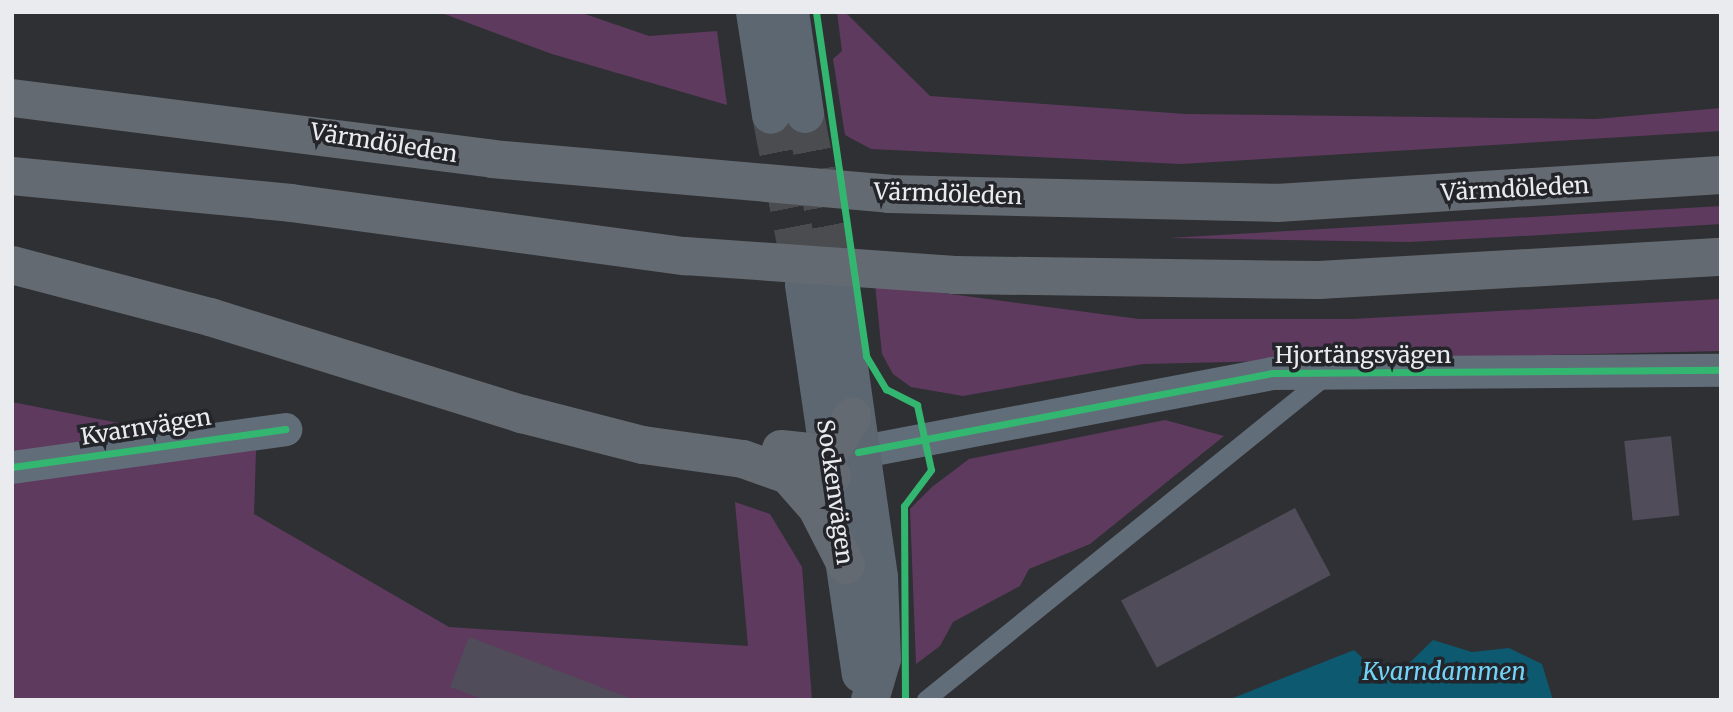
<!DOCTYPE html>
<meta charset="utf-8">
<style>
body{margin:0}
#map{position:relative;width:1733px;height:712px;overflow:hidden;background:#2f3033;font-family:Merriweather,serif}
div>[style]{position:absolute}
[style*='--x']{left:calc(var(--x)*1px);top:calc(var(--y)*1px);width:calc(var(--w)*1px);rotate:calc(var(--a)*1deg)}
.green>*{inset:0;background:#5f3a5f}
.water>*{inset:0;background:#0c5970}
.building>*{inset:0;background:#504c5a;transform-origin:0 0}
.secondary-tunnel>*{height:38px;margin-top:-19px;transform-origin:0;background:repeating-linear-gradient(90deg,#4b4c4f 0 38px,transparent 0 57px)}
.lane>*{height:18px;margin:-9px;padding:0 9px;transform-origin:9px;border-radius:9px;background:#626d7a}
.street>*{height:33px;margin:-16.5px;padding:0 16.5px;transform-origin:16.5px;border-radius:16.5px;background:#626d7a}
.secondary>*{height:38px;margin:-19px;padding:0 19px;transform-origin:19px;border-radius:19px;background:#5d6772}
.highway>*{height:38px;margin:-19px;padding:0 19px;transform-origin:19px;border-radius:19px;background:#646a71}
.cycleway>*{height:7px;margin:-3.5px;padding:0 3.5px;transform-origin:3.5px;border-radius:3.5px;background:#33b770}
span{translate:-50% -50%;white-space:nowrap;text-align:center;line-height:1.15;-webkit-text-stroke:7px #24252a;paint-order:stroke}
.street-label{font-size:23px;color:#eaebee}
.water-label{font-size:24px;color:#72d4f8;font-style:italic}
.frame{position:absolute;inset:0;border:14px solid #eaebee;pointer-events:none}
</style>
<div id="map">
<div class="green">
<i style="clip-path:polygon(439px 12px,579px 12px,649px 36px,717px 31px,727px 105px,552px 54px)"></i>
<i style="clip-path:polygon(837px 12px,845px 12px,930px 96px,1186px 114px,1596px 119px,1721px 108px,1721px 131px,1181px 164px,871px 149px,845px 135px,833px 59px,842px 51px)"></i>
<i style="clip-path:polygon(1721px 206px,1721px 224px,1542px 235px,1410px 242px,1168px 238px)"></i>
<i style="clip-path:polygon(875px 284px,1139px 319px,1352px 319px,1721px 299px,1721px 351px,1143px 364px,963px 396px,911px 387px,893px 374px,882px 354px)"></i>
<i style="clip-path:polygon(12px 402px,256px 450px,254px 514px,449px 627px,748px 646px,735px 502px,770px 514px,802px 567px,812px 700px,12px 700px)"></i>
<i style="clip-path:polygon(1165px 420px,1224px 436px,1090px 544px,1029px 569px,1020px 586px,953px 622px,940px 646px,916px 664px,910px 509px,932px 487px,969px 459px)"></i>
</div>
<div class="water">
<i style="clip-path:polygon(1433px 640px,1472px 652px,1509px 648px,1542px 664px,1553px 700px,1228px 700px,1354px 650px,1371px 666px,1400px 672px)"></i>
</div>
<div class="building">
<i style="left:1671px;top:436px;width:80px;height:47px;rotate:84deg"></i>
<i style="left:1295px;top:508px;width:76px;height:197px;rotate:62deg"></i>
<i style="clip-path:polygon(469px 637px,627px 697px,627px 700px,485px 700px,450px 687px)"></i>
</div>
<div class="secondary-tunnel">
<i style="--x:805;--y:114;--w:171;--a:79.2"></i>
<i style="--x:771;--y:115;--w:173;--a:79"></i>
</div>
<div class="lane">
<i style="--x:926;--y:700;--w:518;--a:-38.97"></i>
</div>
<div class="street">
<i style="--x:858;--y:452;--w:421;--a:-10.8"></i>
<i style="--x:1272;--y:373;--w:449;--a:-0.4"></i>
<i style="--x:12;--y:467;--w:276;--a:-7.9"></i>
</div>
<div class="secondary">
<i style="--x:755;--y:12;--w:104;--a:81.2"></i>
<i style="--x:790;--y:12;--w:103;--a:81.6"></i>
<i style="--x:837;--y:282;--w:298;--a:81.9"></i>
<i style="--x:879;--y:577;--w:82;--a:87.9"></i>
<i style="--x:882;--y:659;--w:43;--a:106.3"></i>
<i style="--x:804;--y:285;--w:393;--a:81.7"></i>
</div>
<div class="highway">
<i style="--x:12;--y:98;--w:484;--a:7.2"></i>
<i style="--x:492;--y:159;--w:399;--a:5"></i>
<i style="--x:889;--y:194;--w:388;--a:1.3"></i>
<i style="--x:1277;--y:203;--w:445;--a:-3.6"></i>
<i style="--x:12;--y:176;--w:280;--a:5.5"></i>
<i style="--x:291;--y:203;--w:398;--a:7.7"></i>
<i style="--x:685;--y:256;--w:270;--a:4"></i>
<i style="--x:954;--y:275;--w:365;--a:0.8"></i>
<i style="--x:1319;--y:280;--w:403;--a:-3.3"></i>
<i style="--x:12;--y:265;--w:205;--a:14.7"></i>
<i style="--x:210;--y:317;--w:327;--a:17.3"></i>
<i style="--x:522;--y:414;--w:125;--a:14.4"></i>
<i style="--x:643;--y:445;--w:101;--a:8"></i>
<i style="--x:743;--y:459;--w:48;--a:19.6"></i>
<i style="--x:788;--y:475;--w:44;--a:1.3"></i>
<i style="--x:781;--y:449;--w:48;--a:5.9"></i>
<i style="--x:829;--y:454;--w:44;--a:-58.1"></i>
<i style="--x:788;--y:475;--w:44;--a:48.7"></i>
<i style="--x:817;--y:508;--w:64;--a:63"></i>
</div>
<div class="cycleway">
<i style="--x:816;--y:12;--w:348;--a:81.7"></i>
<i style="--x:866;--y:356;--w:39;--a:59"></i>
<i style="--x:886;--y:389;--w:35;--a:27"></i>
<i style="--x:917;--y:405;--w:66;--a:77.8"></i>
<i style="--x:931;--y:470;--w:45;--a:126.9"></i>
<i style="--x:904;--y:506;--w:194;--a:89.7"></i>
<i style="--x:858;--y:452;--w:421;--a:-10.8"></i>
<i style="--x:1272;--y:373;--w:449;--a:-0.4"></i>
<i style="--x:12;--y:467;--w:276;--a:-7.9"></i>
</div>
<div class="street-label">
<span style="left:384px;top:143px;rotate:9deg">Värmdöleden</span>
<span style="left:1515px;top:189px;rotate:-3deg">Värmdöleden</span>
<span style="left:948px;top:194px;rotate:2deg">Värmdöleden</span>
<span style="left:1363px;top:355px">Hjortängsvägen</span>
<span style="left:146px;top:427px;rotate:-9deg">Kvarnvägen</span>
<span style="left:835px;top:492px;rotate:82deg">Sockenvägen</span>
</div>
<div class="water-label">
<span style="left:1444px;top:672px">Kvarndammen</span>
</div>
<div class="frame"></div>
</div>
